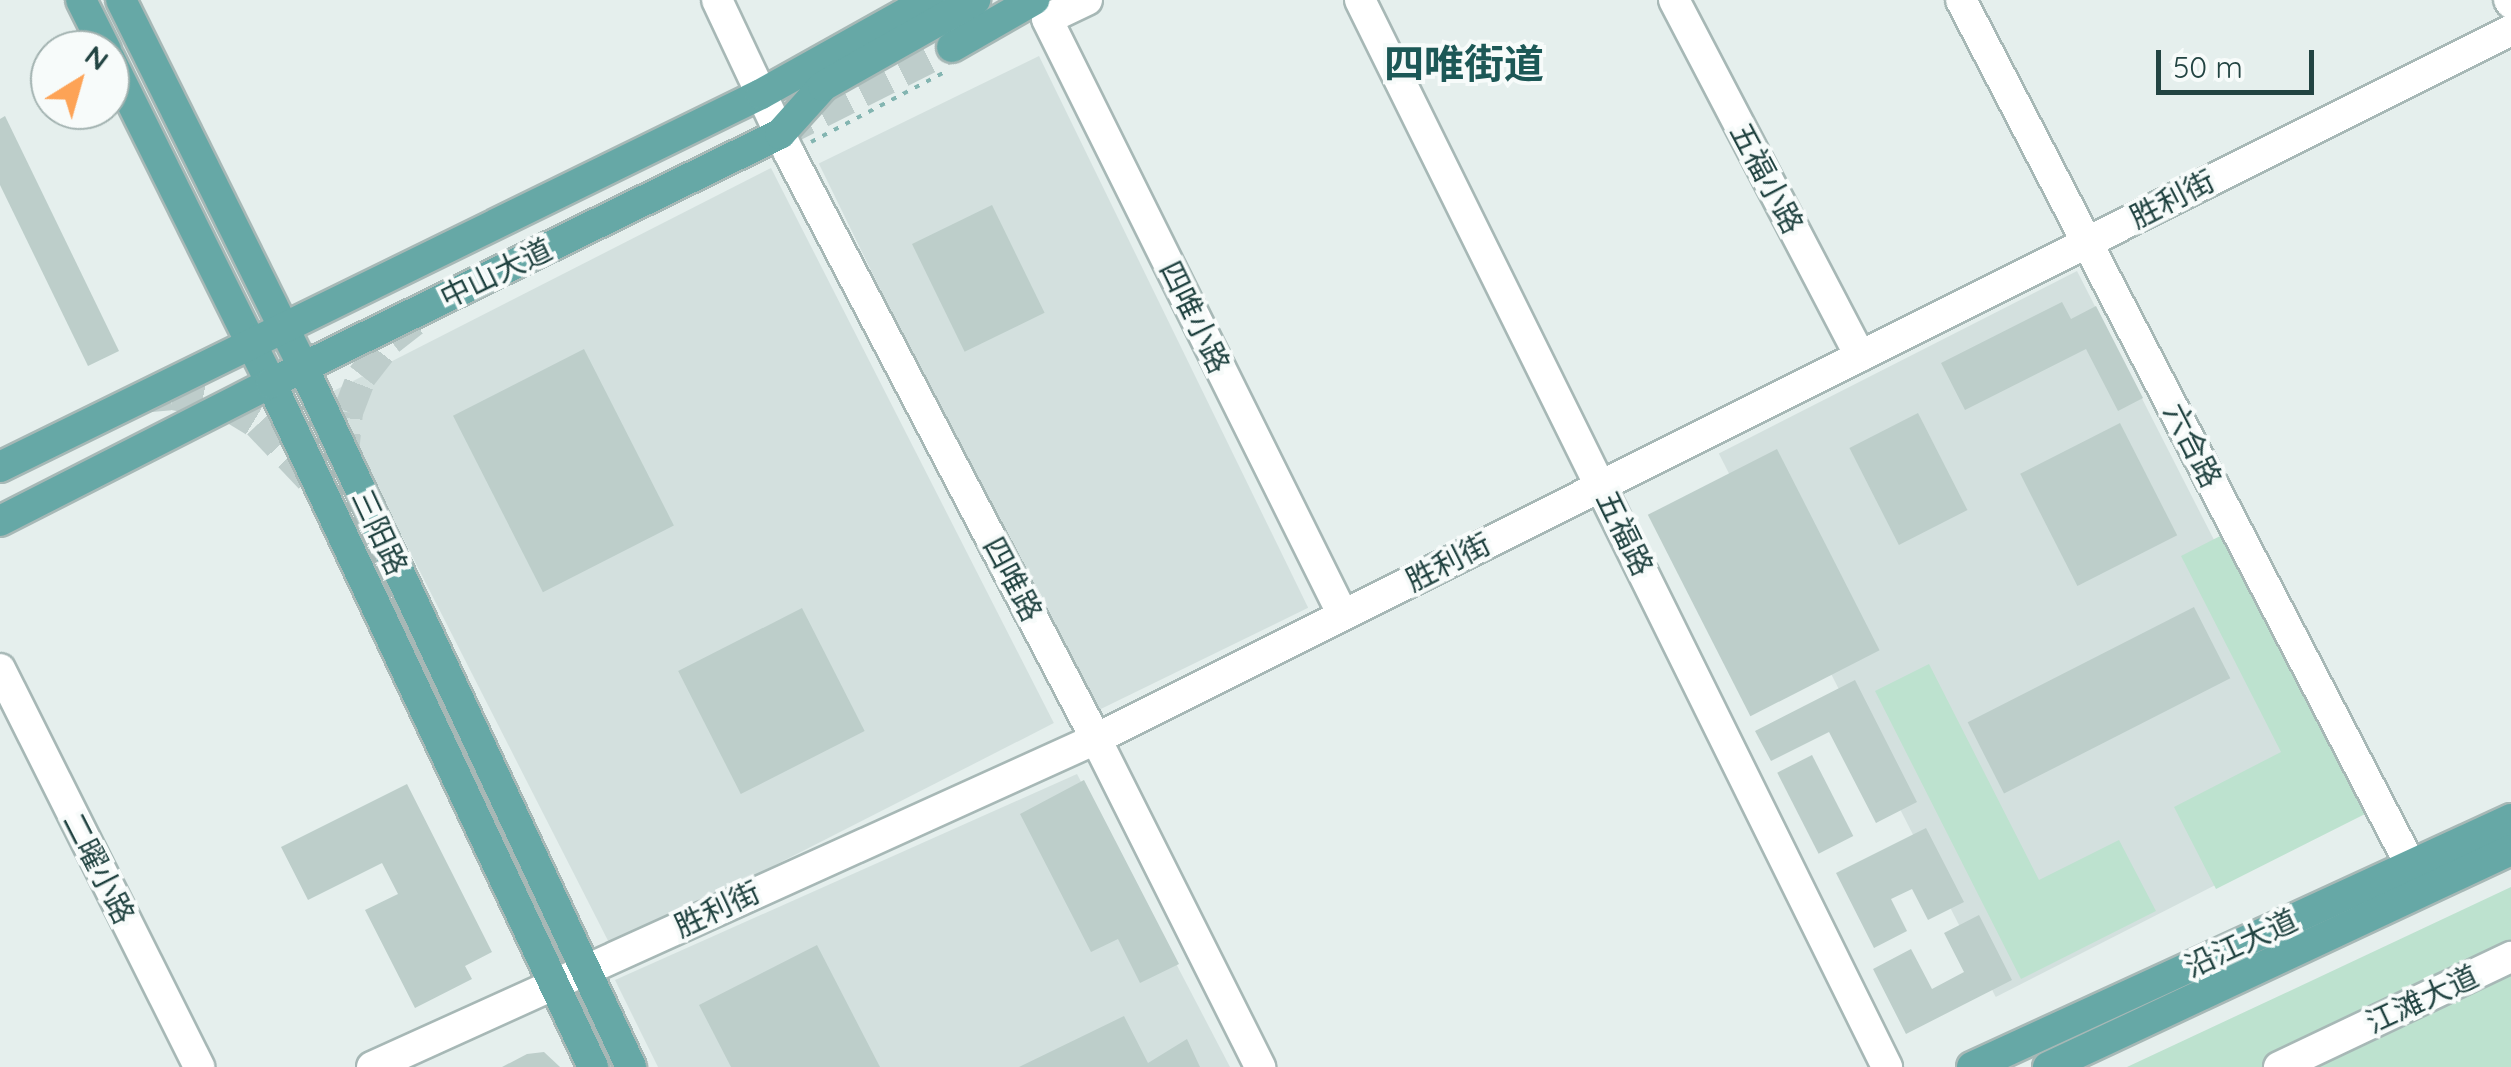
<!DOCTYPE html>
<meta charset="utf-8">
<style>
body{margin:0}
#map{position:relative;width:2511px;height:1067px;overflow:hidden;background:#e5efed;font-family:Quicksand,"Noto Sans SC",sans-serif}
div>[style]{position:absolute}
[style*='--x']{left:calc(var(--x)*1px);top:calc(var(--y)*1px);width:calc(var(--w)*1px);rotate:calc(var(--a)*1deg)}
.built>*{inset:0;background:#d3e0de;transform-origin:0 0}
.green>*{inset:0;background:#bde2cf}
.building>*{inset:0;background:#bdceca;transform-origin:0 0}
.major-tunnel>*{height:30px;margin-top:-15px;transform-origin:0;background:repeating-linear-gradient(90deg,#becdcb 0 30px,transparent 0 45px)}
.path>*{height:4px;margin-top:-2px;transform-origin:0;background:repeating-linear-gradient(90deg,#83b5b1 0 5px,transparent 0 13px)}
.roads{filter:drop-shadow(2px 0 #a7b8b6) drop-shadow(-2px 0 #a7b8b6) drop-shadow(0 2px #a7b8b6) drop-shadow(0 -2px #a7b8b6)}
.minor>*{height:30px;margin:-15px;padding:0 15px;transform-origin:15px;border-radius:15px;background:#fff}
.major>*{height:30px;margin:-15px;padding:0 15px;transform-origin:15px;border-radius:15px;background:#66a8a6}
span{translate:-50% -50%;white-space:nowrap;text-align:center;line-height:1.15;-webkit-text-stroke:8px #f7fbfa;paint-order:stroke}
.street-label{font-size:30px;color:#224442}
.district-label{font-size:40px;color:#1c5856;font-weight:700}
.north{position:absolute;left:30px;top:30px;width:100px;height:100px;box-sizing:border-box;background:#f7fbfa;border:2px solid #a2b2b0;border-radius:50%;rotate:37deg;font-size:28px;font-weight:700;line-height:40px;text-align:center;color:#224442}
.north::after{content:'';display:block;margin:auto;width:35px;height:45px;background:#fda356;clip-path:polygon(50% 0,100% 100%,50% 72%,0 100%)}
.scale{position:absolute;left:2156px;top:50px;width:158px;height:45px;box-sizing:border-box;border:5px solid #224442;border-top:0;padding-left:12px;font-size:30px;line-height:35px;white-space:nowrap;color:#224442;-webkit-text-stroke:8px #f7fbfa;paint-order:stroke}
</style>
<div id="map">
<div class="built">
<i style="left:1039px;top:56px;width:614px;height:245px;rotate:64deg"></i>
<i style="left:771px;top:168px;width:623px;height:496px;rotate:63deg"></i>
<i style="left:2077px;top:271px;width:610px;height:402px;rotate:63deg"></i>
<i style="clip-path:polygon(1077px 774px,1230px 1067px,658px 1067px,615px 980px)"></i>
</div>
<div class="green">
<i style="clip-path:polygon(2228px 532px,2371px 811px,2216px 889px,2174px 807px,2281px 752px,2181px 556px)"></i>
<i style="clip-path:polygon(1929px 664px,2039px 880px,2119px 840px,2156px 911px,2021px 979px,1875px 691px)"></i>
<i style="clip-path:polygon(2511px 887px,2511px 1067px,2127px 1067px,2328px 973px)"></i>
</div>
<div class="building">
<i style="clip-path:polygon(5px 116px,119px 351px,88px 366px,0 185px,0 119px)"></i>
<i style="left:992px;top:205px;width:120px;height:89px;rotate:64deg"></i>
<i style="clip-path:polygon(2062px 302px,2071px 319px,2096px 306px,2143px 398px,2118px 411px,2086px 349px,1965px 410px,1941px 363px)"></i>
<i style="left:584px;top:349px;width:198px;height:147px;rotate:63deg"></i>
<i style="left:1918px;top:413px;width:109px;height:77px;rotate:63deg"></i>
<i style="left:2120px;top:423px;width:126px;height:112px;rotate:63deg"></i>
<i style="left:1777px;top:449px;width:226px;height:145px;rotate:63deg"></i>
<i style="left:2194px;top:607px;width:80px;height:254px;rotate:63deg"></i>
<i style="left:802px;top:608px;width:138px;height:139px;rotate:63deg"></i>
<i style="clip-path:polygon(1855px 680px,1917px 802px,1876px 823px,1829px 732px,1771px 761px,1755px 731px)"></i>
<i style="left:1812px;top:755px;width:91px;height:39px;rotate:63deg"></i>
<i style="clip-path:polygon(1084px 780px,1179px 964px,1140px 983px,1118px 939px,1091px 952px,1020px 814px)"></i>
<i style="clip-path:polygon(407px 784px,492px 952px,465px 966px,472px 979px,415px 1008px,365px 910px,398px 894px,382px 863px,308px 900px,281px 847px)"></i>
<i style="clip-path:polygon(1926px 828px,1964px 902px,1928px 920px,1912px 889px,1891px 899px,1907px 931px,1874px 948px,1836px 873px)"></i>
<i style="clip-path:polygon(1979px 915px,2012px 980px,1906px 1034px,1873px 969px,1911px 949px,1932px 989px,1964px 972px,1944px 933px)"></i>
<i style="clip-path:polygon(817px 945px,880px 1067px,731px 1067px,699px 1005px)"></i>
<i style="clip-path:polygon(1124px 1016px,1148px 1063px,1187px 1039px,1200px 1067px,1019px 1067px)"></i>
<i style="clip-path:polygon(544px 1052px,560px 1067px,502px 1067px,527px 1054px)"></i>
</div>
<div class="major-tunnel">
<i style="--x:781;--y:133;--w:191;--a:-26.7"></i>
<i style="--x:140;--y:398;--w:33;--a:-5"></i>
<i style="--x:173;--y:395;--w:56;--a:11.3"></i>
<i style="--x:228;--y:406;--w:35;--a:31"></i>
<i style="--x:258;--y:424;--w:80;--a:46.5"></i>
<i style="--x:343;--y:463;--w:51;--a:-84.4"></i>
<i style="--x:348;--y:412;--w:39;--a:-69"></i>
<i style="--x:362;--y:376;--w:46;--a:-52.1"></i>
<i style="--x:390;--y:340;--w:37;--a:-38"></i>
<i style="--x:530;--y:900;--w:186;--a:63.6"></i>
</div>
<div class="path">
<i style="--x:811;--y:142;--w:151;--a:-27.6"></i>
</div>
<div class="roads">
<div class="minor">
<i style="--x:717;--y:0;--w:169;--a:64.8"></i>
<i style="--x:789;--y:153;--w:662;--a:62.35"></i>
<i style="--x:1096;--y:739;--w:367;--a:63.4"></i>
<i style="--x:1087;--y:0;--w:44;--a:154.6"></i>
<i style="--x:1047;--y:19;--w:665;--a:63.59"></i>
<i style="--x:1360;--y:0;--w:1190;--a:63.71"></i>
<i style="--x:1674;--y:0;--w:402;--a:62.4"></i>
<i style="--x:1961;--y:0;--w:1002;--a:62.54"></i>
<i style="--x:2509;--y:0;--w:4;--a:56"></i>
<i style="--x:0;--y:669;--w:445;--a:63.4"></i>
<i style="--x:372;--y:1067;--w:795;--a:-24.37"></i>
<i style="--x:1096;--y:739;--w:1583;--a:-26.61"></i>
<i style="--x:2279;--y:1067;--w:257;--a:-25.4"></i>
</div>
<div class="major">
<i style="--x:81;--y:0;--w:56;--a:63.4"></i>
<i style="--x:121;--y:0;--w:410;--a:63.6"></i>
<i style="--x:303;--y:367;--w:773;--a:64.89"></i>
<i style="--x:952;--y:47;--w:95;--a:-29.8"></i>
<i style="--x:110;--y:59;--w:362;--a:63.6"></i>
<i style="--x:271;--y:383;--w:756;--a:64.79"></i>
<i style="--x:0;--y:467;--w:847;--a:-26.11"></i>
<i style="--x:761;--y:94;--w:193;--a:-29.2"></i>
<i style="--x:0;--y:521;--w:304;--a:-27"></i>
<i style="--x:271;--y:383;--w:567;--a:-26.07"></i>
<i style="--x:780;--y:134;--w:64;--a:-48.1"></i>
<i style="--x:823;--y:86;--w:175;--a:-29.5"></i>
<i style="--x:1972;--y:1067;--w:593;--a:-24.71"></i>
<i style="--x:2048;--y:1067;--w:511;--a:-25.11"></i>
</div>
</div>
<div class="street-label">
<span style="left:1767px;top:178px;rotate:62deg">五福小路</span>
<span style="left:2172px;top:199px;rotate:-27deg">胜利街</span>
<span style="left:496px;top:273px;rotate:-26deg">中山大道</span>
<span style="left:1195px;top:317px;rotate:64deg">四唯小路</span>
<span style="left:2193px;top:445px;rotate:63deg">六合路</span>
<span style="left:380px;top:532px;rotate:65deg">三阳路</span>
<span style="left:1625px;top:533px;rotate:64deg">五福路</span>
<span style="left:1448px;top:562px;rotate:-27deg">胜利街</span>
<span style="left:1013px;top:579px;rotate:62deg">四唯路</span>
<span style="left:99px;top:868px;rotate:63deg">二曜小路</span>
<span style="left:717px;top:909px;rotate:-25deg">胜利街</span>
<span style="left:2241px;top:943px;rotate:-25deg">沿江大道</span>
<span style="left:2422px;top:999px;rotate:-25deg">江滩大道</span>
</div>
<div class="district-label">
<span style="left:1464px;top:63px">四唯街道</span>
</div>
<div class="north">N</div>
<div class="scale">50 m</div>
</div>
